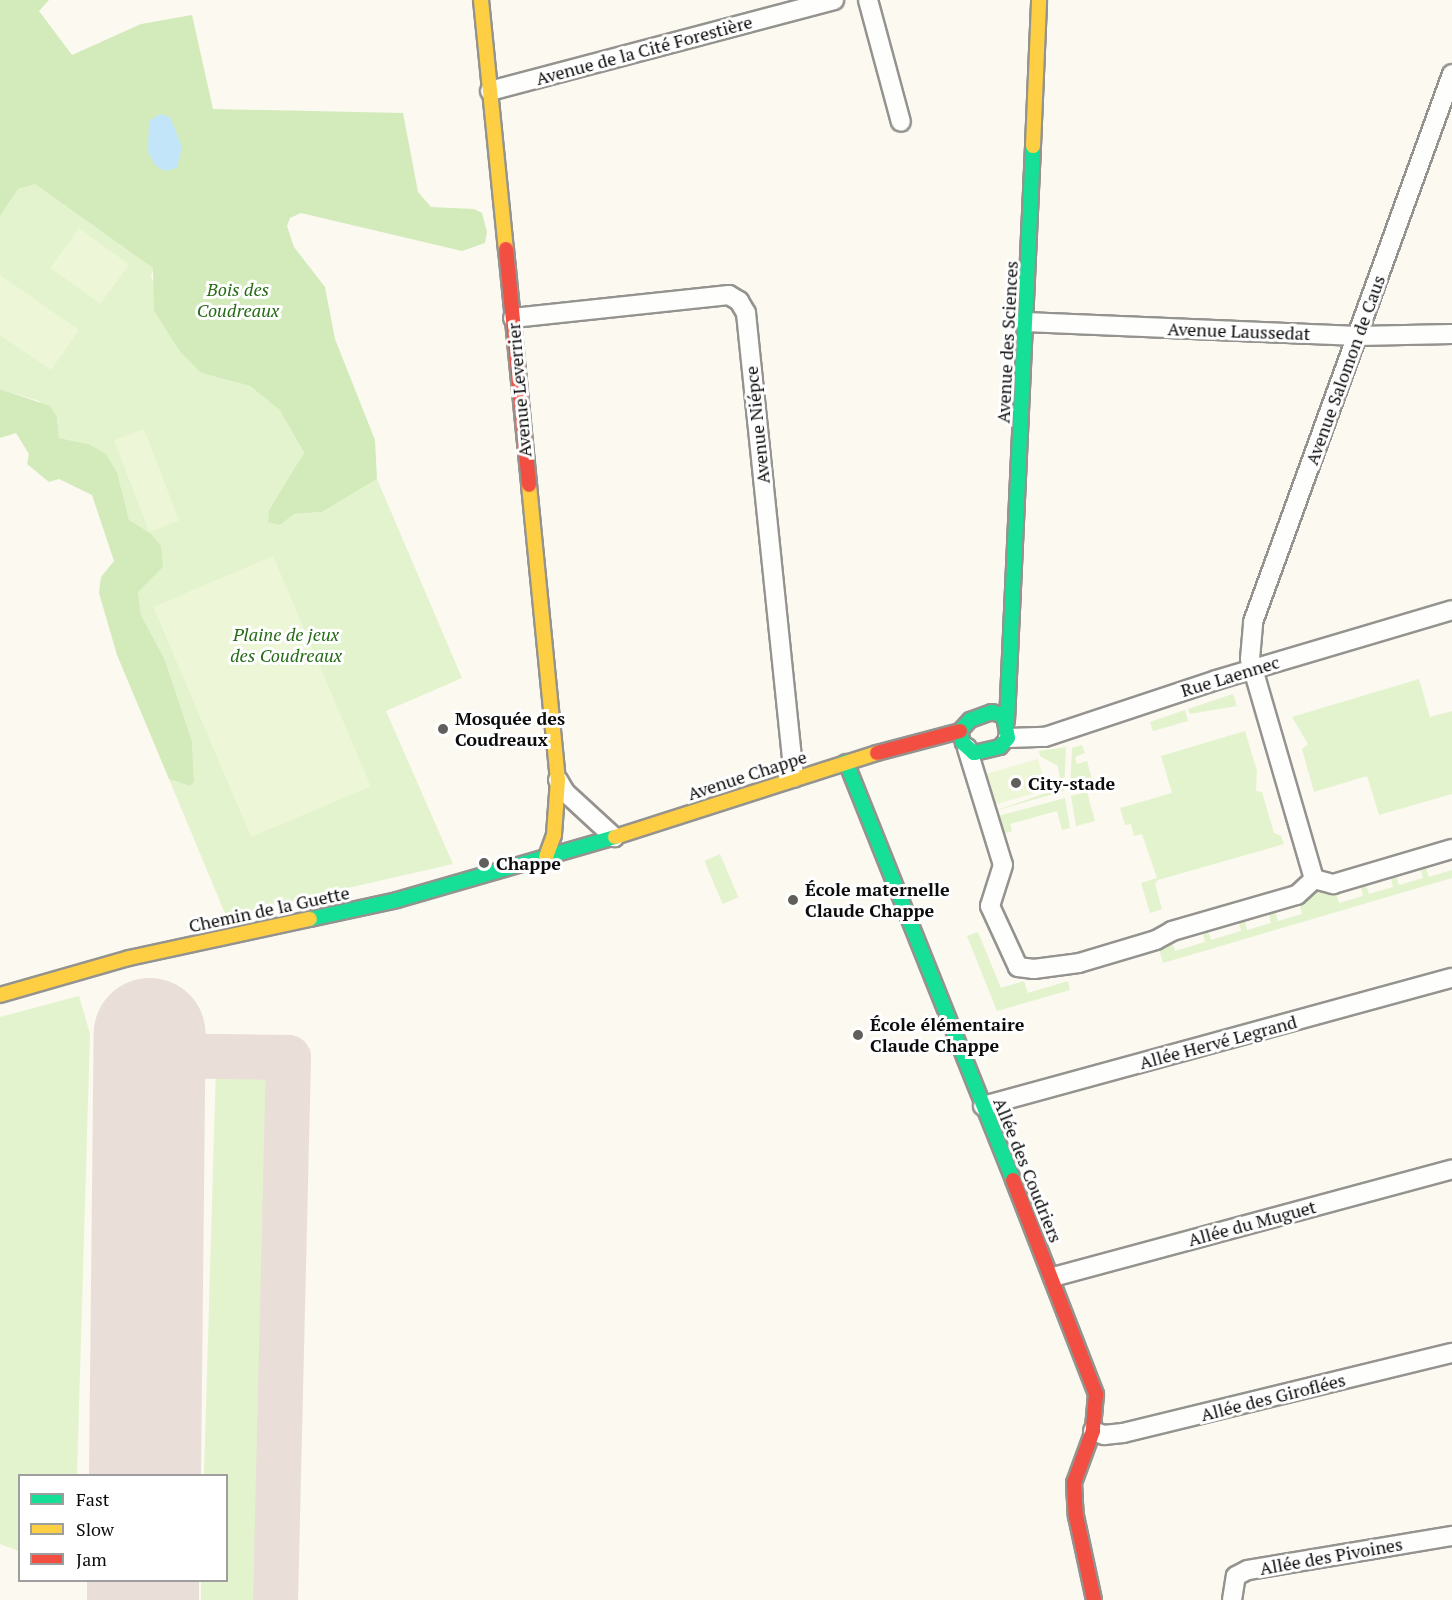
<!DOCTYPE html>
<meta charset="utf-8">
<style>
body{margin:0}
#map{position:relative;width:1452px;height:1600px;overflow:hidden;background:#fbf9f0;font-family:"PT Serif",serif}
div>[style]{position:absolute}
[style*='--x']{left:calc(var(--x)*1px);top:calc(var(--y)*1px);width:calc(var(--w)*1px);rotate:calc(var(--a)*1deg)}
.green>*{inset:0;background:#e3f3cd;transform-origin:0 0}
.forest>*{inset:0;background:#d3ebbb}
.pitch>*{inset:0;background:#eef6d8;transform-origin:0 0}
.water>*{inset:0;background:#c2e5f9}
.taxiway>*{height:45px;margin:-22.5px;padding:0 22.5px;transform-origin:22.5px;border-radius:22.5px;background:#eaded9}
.runway>*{height:112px;margin:-56px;padding:0 56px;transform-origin:56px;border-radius:56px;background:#eaded9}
.roads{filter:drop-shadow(2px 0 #94938f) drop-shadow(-2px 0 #94938f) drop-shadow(0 2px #94938f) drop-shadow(0 -2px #94938f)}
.street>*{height:18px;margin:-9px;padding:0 9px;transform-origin:9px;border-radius:9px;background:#fefefd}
.fast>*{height:14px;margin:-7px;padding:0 7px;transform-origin:7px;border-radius:7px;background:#16e098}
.slow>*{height:14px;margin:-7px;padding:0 7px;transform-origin:7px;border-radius:7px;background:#ffcf43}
.jam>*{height:14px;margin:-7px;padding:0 7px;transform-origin:7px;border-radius:7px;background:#f24e42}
.dots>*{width:16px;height:16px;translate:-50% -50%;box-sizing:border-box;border:3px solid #fff;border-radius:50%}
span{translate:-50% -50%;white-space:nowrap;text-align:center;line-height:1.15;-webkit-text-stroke:6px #fff;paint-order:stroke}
.street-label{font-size:18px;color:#0c0c0c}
.park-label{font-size:18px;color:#266b16;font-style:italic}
.poi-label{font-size:18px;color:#0c0c0c;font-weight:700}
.left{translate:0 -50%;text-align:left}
.legend{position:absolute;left:18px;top:1474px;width:210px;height:108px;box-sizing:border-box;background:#fff;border:2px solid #9e9e9e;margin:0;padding:8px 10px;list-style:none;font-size:18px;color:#0c0c0c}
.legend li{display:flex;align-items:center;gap:12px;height:30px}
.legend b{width:30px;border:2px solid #9e9e9e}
</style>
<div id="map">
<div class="green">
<i style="clip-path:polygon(35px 184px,154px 268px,151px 277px,201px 373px,250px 386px,281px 410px,304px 454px,269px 510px,280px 525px,294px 514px,322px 512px,377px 479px,462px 678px,386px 711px,453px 864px,226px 916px,169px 779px,190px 786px,194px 782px,192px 741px,165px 660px,141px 615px,138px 592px,150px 533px,129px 520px,123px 500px,88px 444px,59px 438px,57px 417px,39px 401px,0 389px,0 216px,18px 189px)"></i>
<i style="clip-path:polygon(1419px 679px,1430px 717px,1452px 711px,1452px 794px,1379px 815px,1367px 776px,1314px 792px,1302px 749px,1308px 744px,1292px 717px)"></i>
<i style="clip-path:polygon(1233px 694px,1237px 706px,1190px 714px,1188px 709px)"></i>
<i style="clip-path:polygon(1185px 710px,1188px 721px,1153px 731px,1150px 722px)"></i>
<i style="clip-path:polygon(1245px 731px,1257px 771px,1256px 791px,1262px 792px,1274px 833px,1281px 836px,1284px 844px,1158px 880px,1155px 884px,1162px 909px,1150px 913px,1141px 883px,1157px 878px,1142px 834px,1134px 836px,1131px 824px,1125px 825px,1120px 808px,1172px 793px,1161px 756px)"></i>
<i style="clip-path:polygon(1082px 745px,1085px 753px,1075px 757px,1077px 764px,1087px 761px,1093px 783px,1070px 790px,1072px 748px)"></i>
<i style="clip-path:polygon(1066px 747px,1064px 791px,991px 812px,1055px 790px,1060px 780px,1058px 766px,1040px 756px,1039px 751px)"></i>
<i style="clip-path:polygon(1087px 792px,1095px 821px,1076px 826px,1071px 796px)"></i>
<i style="clip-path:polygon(1065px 798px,1070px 828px,1062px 830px,1057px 811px,1010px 824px,1012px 831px,1003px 834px,1004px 838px,998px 831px,1002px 830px,998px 816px)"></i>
<i style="left:720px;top:854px;width:47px;height:17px;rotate:67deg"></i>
<i style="clip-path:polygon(1425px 865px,1429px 877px,1452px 870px,1452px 878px,1163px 963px,1159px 949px,1171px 939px,1175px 951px,1205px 942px,1202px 930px,1207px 928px,1211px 940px,1241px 931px,1238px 919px,1244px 918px,1247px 930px,1271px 923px,1268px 910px,1274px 909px,1278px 921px,1302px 914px,1299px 902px,1318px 889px,1335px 891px,1339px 903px,1363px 896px,1360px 884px,1365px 882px,1369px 894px,1393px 887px,1390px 875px,1395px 873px,1399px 885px,1423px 878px,1420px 866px)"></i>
<i style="clip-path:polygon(978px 932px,1001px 988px,1024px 981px,1028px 993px,1068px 981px,1070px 990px,997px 1011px,967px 936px)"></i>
<i style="clip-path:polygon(79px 996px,90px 1034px,77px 1475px,20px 1476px,19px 1551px,0 1544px,0 1017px)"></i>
<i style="clip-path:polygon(216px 1065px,274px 1068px,258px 1600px,201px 1600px,201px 1581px,226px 1580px,226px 1476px,204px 1475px)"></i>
</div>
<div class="forest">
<i style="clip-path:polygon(0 0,49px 0,39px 11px,72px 55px,141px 24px,192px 15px,213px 109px,403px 113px,418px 192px,431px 207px,474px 209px,482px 213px,487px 232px,485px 243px,462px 251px,301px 213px,290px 218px,287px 226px,294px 247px,325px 287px,335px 339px,375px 440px,377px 479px,322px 512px,294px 514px,280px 525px,268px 522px,269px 510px,304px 453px,280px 410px,250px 386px,201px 373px,179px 350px,154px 311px,153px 268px,35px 184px,18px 189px,0 216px)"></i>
<i style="clip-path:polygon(0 389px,50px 406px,57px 417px,59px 438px,88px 444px,106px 454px,117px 473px,129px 520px,150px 533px,161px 546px,163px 567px,138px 592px,141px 615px,165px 660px,192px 741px,194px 782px,190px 786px,169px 779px,117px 655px,99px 593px,101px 577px,114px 561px,92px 495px,59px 479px,49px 482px,27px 464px,29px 454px,16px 433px,0 438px)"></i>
</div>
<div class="pitch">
<i style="left:79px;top:228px;width:62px;height:49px;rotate:36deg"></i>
<i style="clip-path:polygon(0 275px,79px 330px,51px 370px,0 335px)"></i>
<i style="left:144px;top:429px;width:98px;height:32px;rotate:69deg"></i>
<i style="left:273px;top:556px;width:250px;height:130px;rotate:67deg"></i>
<i style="left:1038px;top:759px;width:32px;height:54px;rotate:74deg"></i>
</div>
<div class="water">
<i style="clip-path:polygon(160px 114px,170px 117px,182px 147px,177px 168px,164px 171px,155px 165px,148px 152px,149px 121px)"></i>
</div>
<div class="taxiway">
<i style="--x:150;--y:1055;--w:138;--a:0.8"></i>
<i style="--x:288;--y:1057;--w:543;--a:91.37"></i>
</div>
<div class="runway">
<i style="--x:145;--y:1476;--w:442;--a:-89.4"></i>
<i style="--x:143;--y:1600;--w:20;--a:-90"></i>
</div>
<div class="roads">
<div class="street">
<i style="--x:868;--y:0;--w:126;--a:74.9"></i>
<i style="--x:490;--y:91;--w:356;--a:-14.8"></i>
<i style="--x:513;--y:318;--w:217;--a:-6.1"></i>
<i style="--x:729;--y:295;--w:12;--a:31"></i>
<i style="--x:739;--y:301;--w:14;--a:60"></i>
<i style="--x:746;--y:313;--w:467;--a:84.1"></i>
<i style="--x:1025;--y:322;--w:333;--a:2.4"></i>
<i style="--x:1358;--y:336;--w:94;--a:-1.2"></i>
<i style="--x:1008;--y:738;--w:37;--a:-2"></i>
<i style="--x:1045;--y:737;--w:180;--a:-18.4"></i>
<i style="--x:1216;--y:680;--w:246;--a:-16.5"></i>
<i style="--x:967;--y:748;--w:122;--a:72.9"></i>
<i style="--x:1003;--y:865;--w:43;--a:107.6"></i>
<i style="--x:990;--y:906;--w:67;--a:65.3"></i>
<i style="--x:1018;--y:967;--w:16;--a:7"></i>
<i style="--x:1034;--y:969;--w:45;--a:-7.6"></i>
<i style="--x:1079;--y:963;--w:80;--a:-16.6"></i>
<i style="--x:1156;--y:940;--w:18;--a:-29"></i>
<i style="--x:1172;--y:931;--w:130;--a:-16.1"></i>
<i style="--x:1297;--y:895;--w:23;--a:-43"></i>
<i style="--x:558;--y:780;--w:14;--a:60"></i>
<i style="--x:565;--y:792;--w:67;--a:42.6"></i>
<i style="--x:1314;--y:879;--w:229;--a:-106.2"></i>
<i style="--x:1250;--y:659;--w:37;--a:-85"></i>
<i style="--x:1253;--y:622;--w:583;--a:-70.04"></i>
<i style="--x:1314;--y:879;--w:20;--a:15"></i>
<i style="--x:1333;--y:884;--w:124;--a:-16.4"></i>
<i style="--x:983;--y:1106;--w:486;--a:-15.3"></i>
<i style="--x:1053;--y:1277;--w:413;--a:-15.1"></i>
<i style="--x:1093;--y:1431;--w:12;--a:20"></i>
<i style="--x:1104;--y:1435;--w:19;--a:-6"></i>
<i style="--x:1123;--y:1433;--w:339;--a:-13.7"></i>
<i style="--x:1232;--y:1600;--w:24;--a:-81"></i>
<i style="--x:1236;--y:1576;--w:13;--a:-27"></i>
<i style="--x:1248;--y:1570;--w:207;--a:-9.5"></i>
</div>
<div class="fast">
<i style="--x:992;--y:712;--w:13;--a:18"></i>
<i style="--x:1004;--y:716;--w:22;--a:80"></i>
<i style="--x:1008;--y:738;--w:12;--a:132"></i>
<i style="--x:1000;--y:747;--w:27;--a:167"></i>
<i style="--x:974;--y:753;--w:15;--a:-138"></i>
<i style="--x:963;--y:743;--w:12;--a:-104"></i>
<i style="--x:960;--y:731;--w:15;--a:-48"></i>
<i style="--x:970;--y:720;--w:23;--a:-20"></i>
<i style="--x:1007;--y:721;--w:576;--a:-87.41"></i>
<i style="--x:846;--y:762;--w:450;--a:68.2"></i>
<i style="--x:310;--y:919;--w:89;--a:-12.3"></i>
<i style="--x:397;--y:900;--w:227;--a:-16.1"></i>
</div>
<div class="slow">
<i style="--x:481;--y:0;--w:250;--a:84.3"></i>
<i style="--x:1033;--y:146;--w:146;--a:-87.6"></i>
<i style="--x:529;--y:485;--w:296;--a:84.4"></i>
<i style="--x:558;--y:780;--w:55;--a:94.2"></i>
<i style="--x:554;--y:835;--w:23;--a:110"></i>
<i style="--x:615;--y:837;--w:275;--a:-17.8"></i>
<i style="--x:0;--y:995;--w:134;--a:-16"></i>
<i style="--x:129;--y:958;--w:185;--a:-12.2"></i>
</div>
<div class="jam">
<i style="--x:506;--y:249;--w:237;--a:84.4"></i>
<i style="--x:877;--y:753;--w:86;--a:-14.8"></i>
<i style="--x:1013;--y:1180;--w:230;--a:68.8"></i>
<i style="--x:1096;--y:1394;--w:37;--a:95"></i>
<i style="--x:1093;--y:1431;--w:55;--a:110.1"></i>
<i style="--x:1074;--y:1483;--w:33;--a:87"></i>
<i style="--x:1076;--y:1516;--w:86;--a:77.9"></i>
</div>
</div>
<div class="dots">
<i style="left:443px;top:729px;background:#605f5c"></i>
<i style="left:1016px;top:783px;background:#605f5c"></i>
<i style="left:484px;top:863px;background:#605f5c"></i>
<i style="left:793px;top:900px;background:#605f5c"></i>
<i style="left:858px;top:1035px;background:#605f5c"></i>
</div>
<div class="street-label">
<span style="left:644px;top:50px;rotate:-15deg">Avenue de la Cité Forestière</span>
<span style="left:1239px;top:331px;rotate:2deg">Avenue Laussedat</span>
<span style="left:1007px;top:342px;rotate:-87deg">Avenue des Sciences</span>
<span style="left:1345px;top:370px;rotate:-70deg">Avenue Salomon de Caus</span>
<span style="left:519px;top:390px;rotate:-95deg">Avenue Leverrier</span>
<span style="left:757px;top:425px;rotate:-96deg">Avenue Niépce</span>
<span style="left:1230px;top:676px;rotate:-17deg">Rue Laennec</span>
<span style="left:747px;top:775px;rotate:-18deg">Avenue Chappe</span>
<span style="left:269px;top:909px;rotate:-12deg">Chemin de la Guette</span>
<span style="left:1218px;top:1042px;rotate:-15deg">Allée Hervé Legrand</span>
<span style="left:1028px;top:1170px;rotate:68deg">Allée des Coudriers</span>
<span style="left:1252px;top:1223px;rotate:-15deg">Allée du Muguet</span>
<span style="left:1273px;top:1397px;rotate:-14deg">Allée des Giroflées</span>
<span style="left:1331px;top:1556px;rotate:-10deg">Allée des Pivoines</span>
</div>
<div class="park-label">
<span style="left:238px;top:300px">Bois des<br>Coudreaux</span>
<span style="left:286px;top:645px">Plaine de jeux<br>des Coudreaux</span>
</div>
<div class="poi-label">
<span class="left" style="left:455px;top:729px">Mosquée des<br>Coudreaux</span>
<span class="left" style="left:1028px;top:783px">City-stade</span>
<span class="left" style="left:496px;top:863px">Chappe</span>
<span class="left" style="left:805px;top:900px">École maternelle<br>Claude Chappe</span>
<span class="left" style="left:870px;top:1035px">École élémentaire<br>Claude Chappe</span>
</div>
<ul class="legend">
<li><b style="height:8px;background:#16e098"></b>Fast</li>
<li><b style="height:8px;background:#ffcf43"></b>Slow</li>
<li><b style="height:8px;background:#f24e42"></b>Jam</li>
</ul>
</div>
